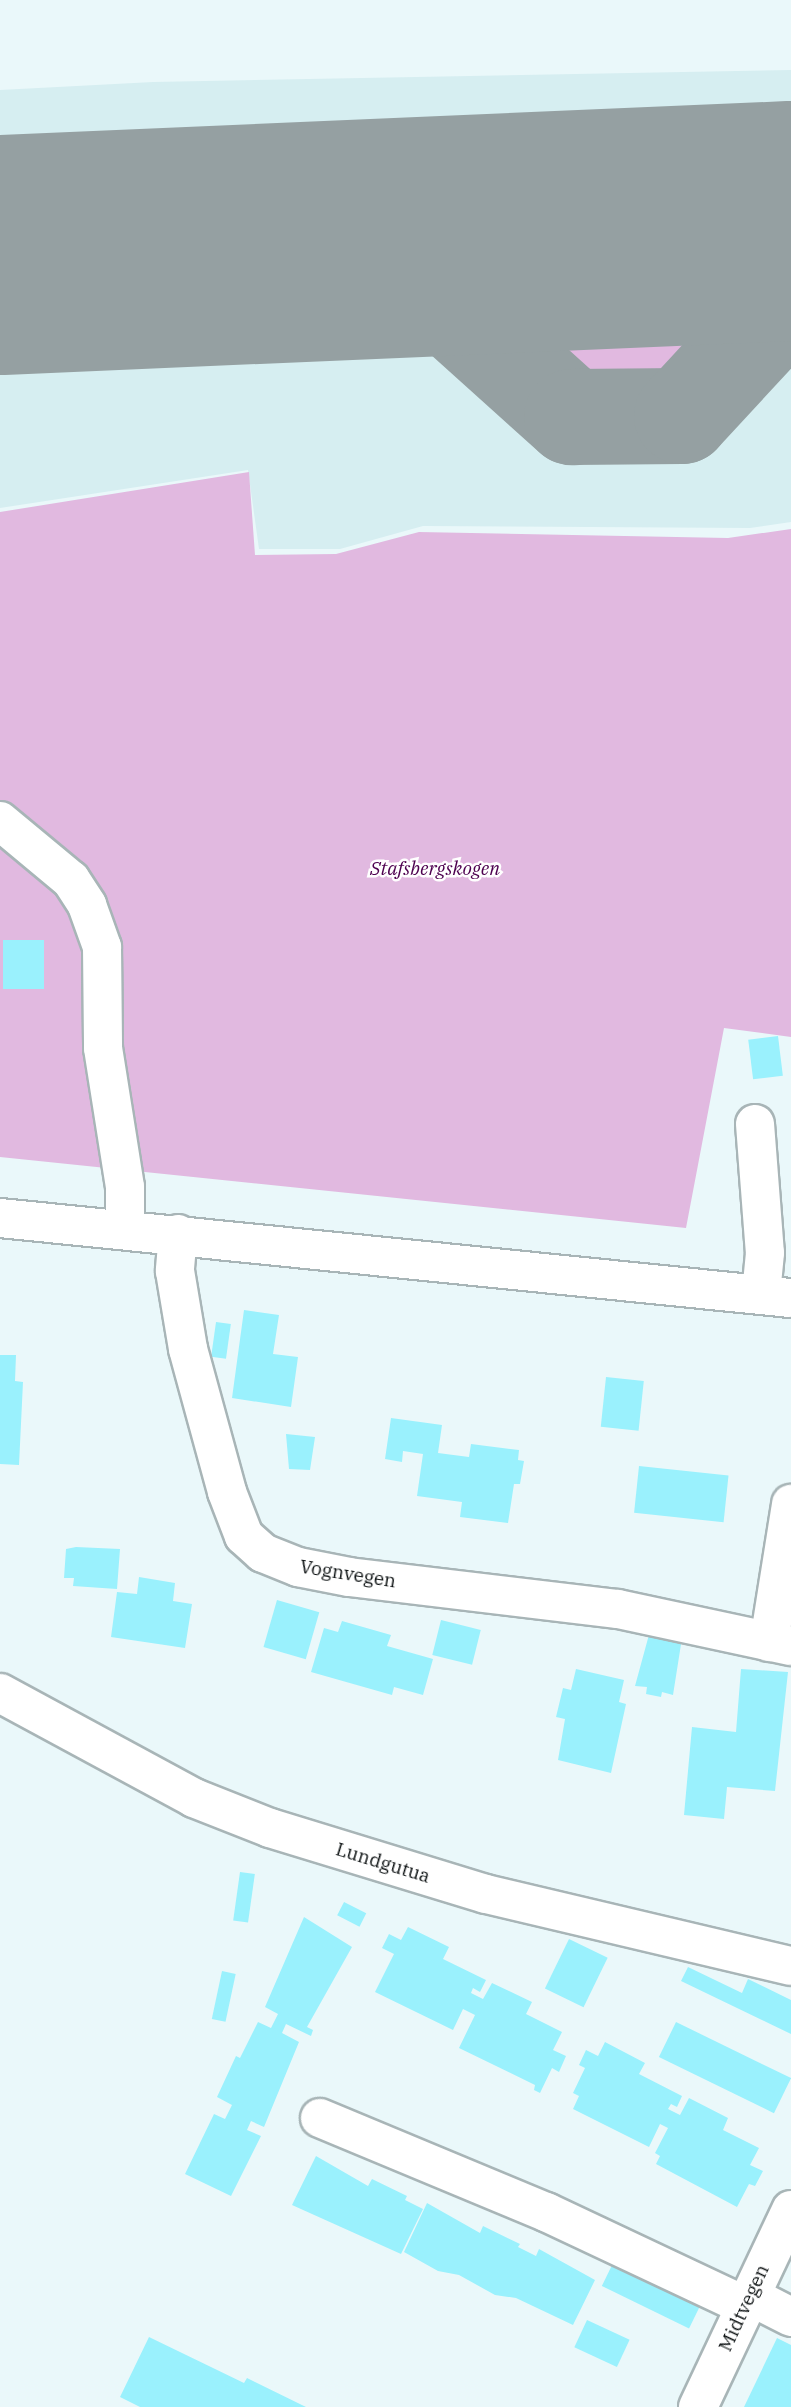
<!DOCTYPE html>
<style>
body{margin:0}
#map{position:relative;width:791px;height:2407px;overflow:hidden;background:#eaf8fa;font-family:"IBM Plex Serif",serif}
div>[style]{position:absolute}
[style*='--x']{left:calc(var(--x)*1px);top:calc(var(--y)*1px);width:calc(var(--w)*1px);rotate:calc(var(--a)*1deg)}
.built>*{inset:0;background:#d6eef1}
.green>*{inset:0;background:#e1b9e0}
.taxiway>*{height:96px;margin:-48px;padding:0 48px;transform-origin:48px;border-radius:48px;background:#95a0a2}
.runway>*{height:240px;margin:-120px;padding:0 120px;transform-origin:120px;border-radius:120px;background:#95a0a2}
.building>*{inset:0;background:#9af1fd;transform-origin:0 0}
.roads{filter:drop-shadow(2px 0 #a8b5b7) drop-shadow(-2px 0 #a8b5b7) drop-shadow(0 2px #a8b5b7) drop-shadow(0 -2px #a8b5b7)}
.minor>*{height:38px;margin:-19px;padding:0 19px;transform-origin:19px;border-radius:19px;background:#fff}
.major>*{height:38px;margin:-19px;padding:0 19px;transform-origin:19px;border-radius:19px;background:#fff}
span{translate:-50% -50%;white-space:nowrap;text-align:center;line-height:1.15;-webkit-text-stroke:5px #fff;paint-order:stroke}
.park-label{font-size:19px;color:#4d004f;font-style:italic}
.street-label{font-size:19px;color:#0d1213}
</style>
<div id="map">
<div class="built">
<i style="clip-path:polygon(791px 70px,791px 522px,750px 528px,423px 526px,340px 549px,259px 549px,248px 470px,0 508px,0 90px,153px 82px)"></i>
</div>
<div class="green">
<i style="clip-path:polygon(791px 247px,791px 273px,688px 387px,567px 391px,421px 260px)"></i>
<i style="clip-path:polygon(249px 472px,255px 555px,336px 554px,419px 532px,728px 538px,791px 529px,791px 1037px,724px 1028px,686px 1228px,0 1157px,0 512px)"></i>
</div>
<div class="taxiway">
<i style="--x:373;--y:238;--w:268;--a:42"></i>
<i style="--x:572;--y:417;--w:110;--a:-0.5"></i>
<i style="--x:682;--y:416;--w:161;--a:-47.3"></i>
</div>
<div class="runway">
<i style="--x:0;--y:255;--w:792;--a:-2.46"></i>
</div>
<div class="building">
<i style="left:3px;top:940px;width:41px;height:49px"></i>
<i style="left:778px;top:1036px;width:40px;height:30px;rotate:83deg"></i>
<i style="clip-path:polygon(244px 1310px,279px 1315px,273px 1354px,298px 1357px,291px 1407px,232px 1398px)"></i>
<i style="left:216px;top:1322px;width:15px;height:35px;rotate:8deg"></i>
<i style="clip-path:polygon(0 1355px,16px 1355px,15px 1381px,23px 1382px,19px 1465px,0 1464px)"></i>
<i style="left:606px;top:1377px;width:38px;height:50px;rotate:6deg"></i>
<i style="clip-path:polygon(391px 1418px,442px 1425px,438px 1453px,469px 1457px,471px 1444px,519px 1450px,518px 1460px,524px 1461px,520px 1484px,514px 1484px,508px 1523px,460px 1517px,462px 1502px,417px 1496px,423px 1454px,403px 1451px,402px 1462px,385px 1459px)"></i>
<i style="clip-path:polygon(286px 1434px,315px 1437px,310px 1470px,289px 1469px)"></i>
<i style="left:639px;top:1466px;width:90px;height:47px;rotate:6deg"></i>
<i style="clip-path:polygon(76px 1547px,120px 1549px,117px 1589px,73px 1586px,74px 1578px,64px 1578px,66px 1549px)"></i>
<i style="clip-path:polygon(139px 1577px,175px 1583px,173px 1601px,192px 1604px,185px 1648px,111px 1637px,117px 1592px,137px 1594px)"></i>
<i style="left:277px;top:1600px;width:44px;height:49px;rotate:16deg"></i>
<i style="left:441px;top:1620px;width:41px;height:36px;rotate:14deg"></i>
<i style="clip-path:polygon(342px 1621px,391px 1635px,387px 1646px,433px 1659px,423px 1695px,394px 1687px,392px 1695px,311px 1672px,324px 1628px,338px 1632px)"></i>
<i style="clip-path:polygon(650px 1631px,682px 1638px,673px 1695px,662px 1692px,661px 1697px,646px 1694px,647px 1687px,635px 1686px)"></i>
<i style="clip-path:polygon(576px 1669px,624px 1680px,619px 1702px,626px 1704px,611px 1773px,558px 1760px,565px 1719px,556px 1717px,563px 1688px,571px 1690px)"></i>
<i style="clip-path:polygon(741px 1669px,788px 1672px,775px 1791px,727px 1787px,724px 1819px,684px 1815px,692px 1727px,736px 1732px)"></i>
<i style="left:240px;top:1872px;width:15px;height:49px;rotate:8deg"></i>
<i style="left:344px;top:1902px;width:25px;height:15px;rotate:27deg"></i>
<i style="clip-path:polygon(304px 1917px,352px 1947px,307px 2027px,313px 2030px,311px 2036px,286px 2024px,282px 2033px,299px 2042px,264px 2127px,251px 2121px,247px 2130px,261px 2136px,231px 2196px,185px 2174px,214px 2114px,225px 2119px,232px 2105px,217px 2097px,236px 2056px,240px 2058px,258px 2022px,271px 2028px,278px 2014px,265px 2007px)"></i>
<i style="clip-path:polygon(408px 1927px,449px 1947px,443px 1959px,486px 1980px,480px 1992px,473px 1988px,471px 1993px,483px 1999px,492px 1983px,532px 2002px,526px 2014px,562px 2032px,553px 2050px,566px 2056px,559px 2072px,552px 2068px,540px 2093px,534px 2090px,535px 2085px,459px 2048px,475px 2015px,463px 2009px,453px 2030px,375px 1992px,394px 1954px,382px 1948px,389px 1934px,401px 1940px)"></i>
<i style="left:569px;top:1939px;width:43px;height:55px;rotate:26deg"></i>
<i style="clip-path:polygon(688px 1967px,742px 1993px,748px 1979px,791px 2000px,791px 2034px,681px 1981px)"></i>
<i style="left:222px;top:1971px;width:14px;height:49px;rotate:12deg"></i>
<i style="left:676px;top:2022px;width:128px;height:39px;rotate:26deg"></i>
<i style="clip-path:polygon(605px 2042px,645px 2063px,639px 2074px,682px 2096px,677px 2107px,671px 2104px,668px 2109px,680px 2115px,689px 2098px,728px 2118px,723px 2130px,759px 2148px,750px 2165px,763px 2171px,755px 2186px,749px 2184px,737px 2207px,656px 2164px,660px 2156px,655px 2153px,668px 2128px,660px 2124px,649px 2147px,573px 2109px,579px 2096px,573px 2093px,585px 2068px,579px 2065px,586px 2050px,598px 2056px)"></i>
<i style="clip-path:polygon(316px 2156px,368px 2186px,372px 2179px,407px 2196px,405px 2200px,423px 2209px,401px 2254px,292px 2205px)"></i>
<i style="clip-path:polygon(427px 2203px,480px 2233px,483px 2226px,520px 2244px,518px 2247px,536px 2256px,539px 2249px,595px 2280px,573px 2325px,516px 2298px,495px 2295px,459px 2275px,438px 2271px,404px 2252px)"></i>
<i style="left:615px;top:2259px;width:97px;height:30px;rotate:26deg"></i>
<i style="left:587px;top:2320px;width:47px;height:30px;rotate:25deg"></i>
<i style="clip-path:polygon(149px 2337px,244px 2383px,247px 2378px,306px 2407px,140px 2407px,120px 2397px)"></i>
<i style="clip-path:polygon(777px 2338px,791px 2345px,791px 2407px,744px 2407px)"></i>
</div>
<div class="roads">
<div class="minor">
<i style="--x:0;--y:821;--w:92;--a:39.7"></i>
<i style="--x:71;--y:880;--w:30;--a:57"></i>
<i style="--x:87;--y:905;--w:45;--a:70.3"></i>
<i style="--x:102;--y:947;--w:101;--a:89.4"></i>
<i style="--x:103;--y:1048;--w:141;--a:81"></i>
<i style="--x:125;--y:1187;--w:43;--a:90"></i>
<i style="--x:755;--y:1124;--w:129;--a:85.6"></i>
<i style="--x:765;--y:1253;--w:41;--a:95.6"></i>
<i style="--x:178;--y:1234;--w:37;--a:95"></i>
<i style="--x:175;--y:1271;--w:79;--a:80.5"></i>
<i style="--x:188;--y:1349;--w:148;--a:74.7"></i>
<i style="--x:227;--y:1492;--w:47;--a:68.9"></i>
<i style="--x:244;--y:1536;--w:25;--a:42"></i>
<i style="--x:263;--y:1553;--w:38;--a:22"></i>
<i style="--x:298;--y:1567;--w:52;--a:11.1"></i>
<i style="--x:349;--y:1577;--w:271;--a:6.8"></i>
<i style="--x:618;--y:1609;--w:177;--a:12.1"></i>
<i style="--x:769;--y:1642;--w:140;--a:-80.9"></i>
<i style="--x:0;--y:1693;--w:221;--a:28.4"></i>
<i style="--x:194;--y:1798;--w:82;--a:21.5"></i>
<i style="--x:270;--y:1828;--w:226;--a:17"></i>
<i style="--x:486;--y:1894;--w:313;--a:13.3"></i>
<i style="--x:320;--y:2118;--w:245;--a:22.6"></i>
<i style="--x:546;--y:2212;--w:221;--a:25.2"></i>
<i style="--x:750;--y:2296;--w:46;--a:27.1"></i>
<i style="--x:698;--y:2407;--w:218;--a:-64.7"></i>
</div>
<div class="major">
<i style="--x:0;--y:1218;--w:795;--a:5.78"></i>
</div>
</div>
<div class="park-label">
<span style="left:435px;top:869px">Stafsbergskogen</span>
</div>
<div class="street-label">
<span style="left:348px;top:1574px;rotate:9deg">Vognvegen</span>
<span style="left:383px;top:1863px;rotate:17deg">Lundgutua</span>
<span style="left:744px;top:2308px;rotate:-65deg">Midtvegen</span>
</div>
</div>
